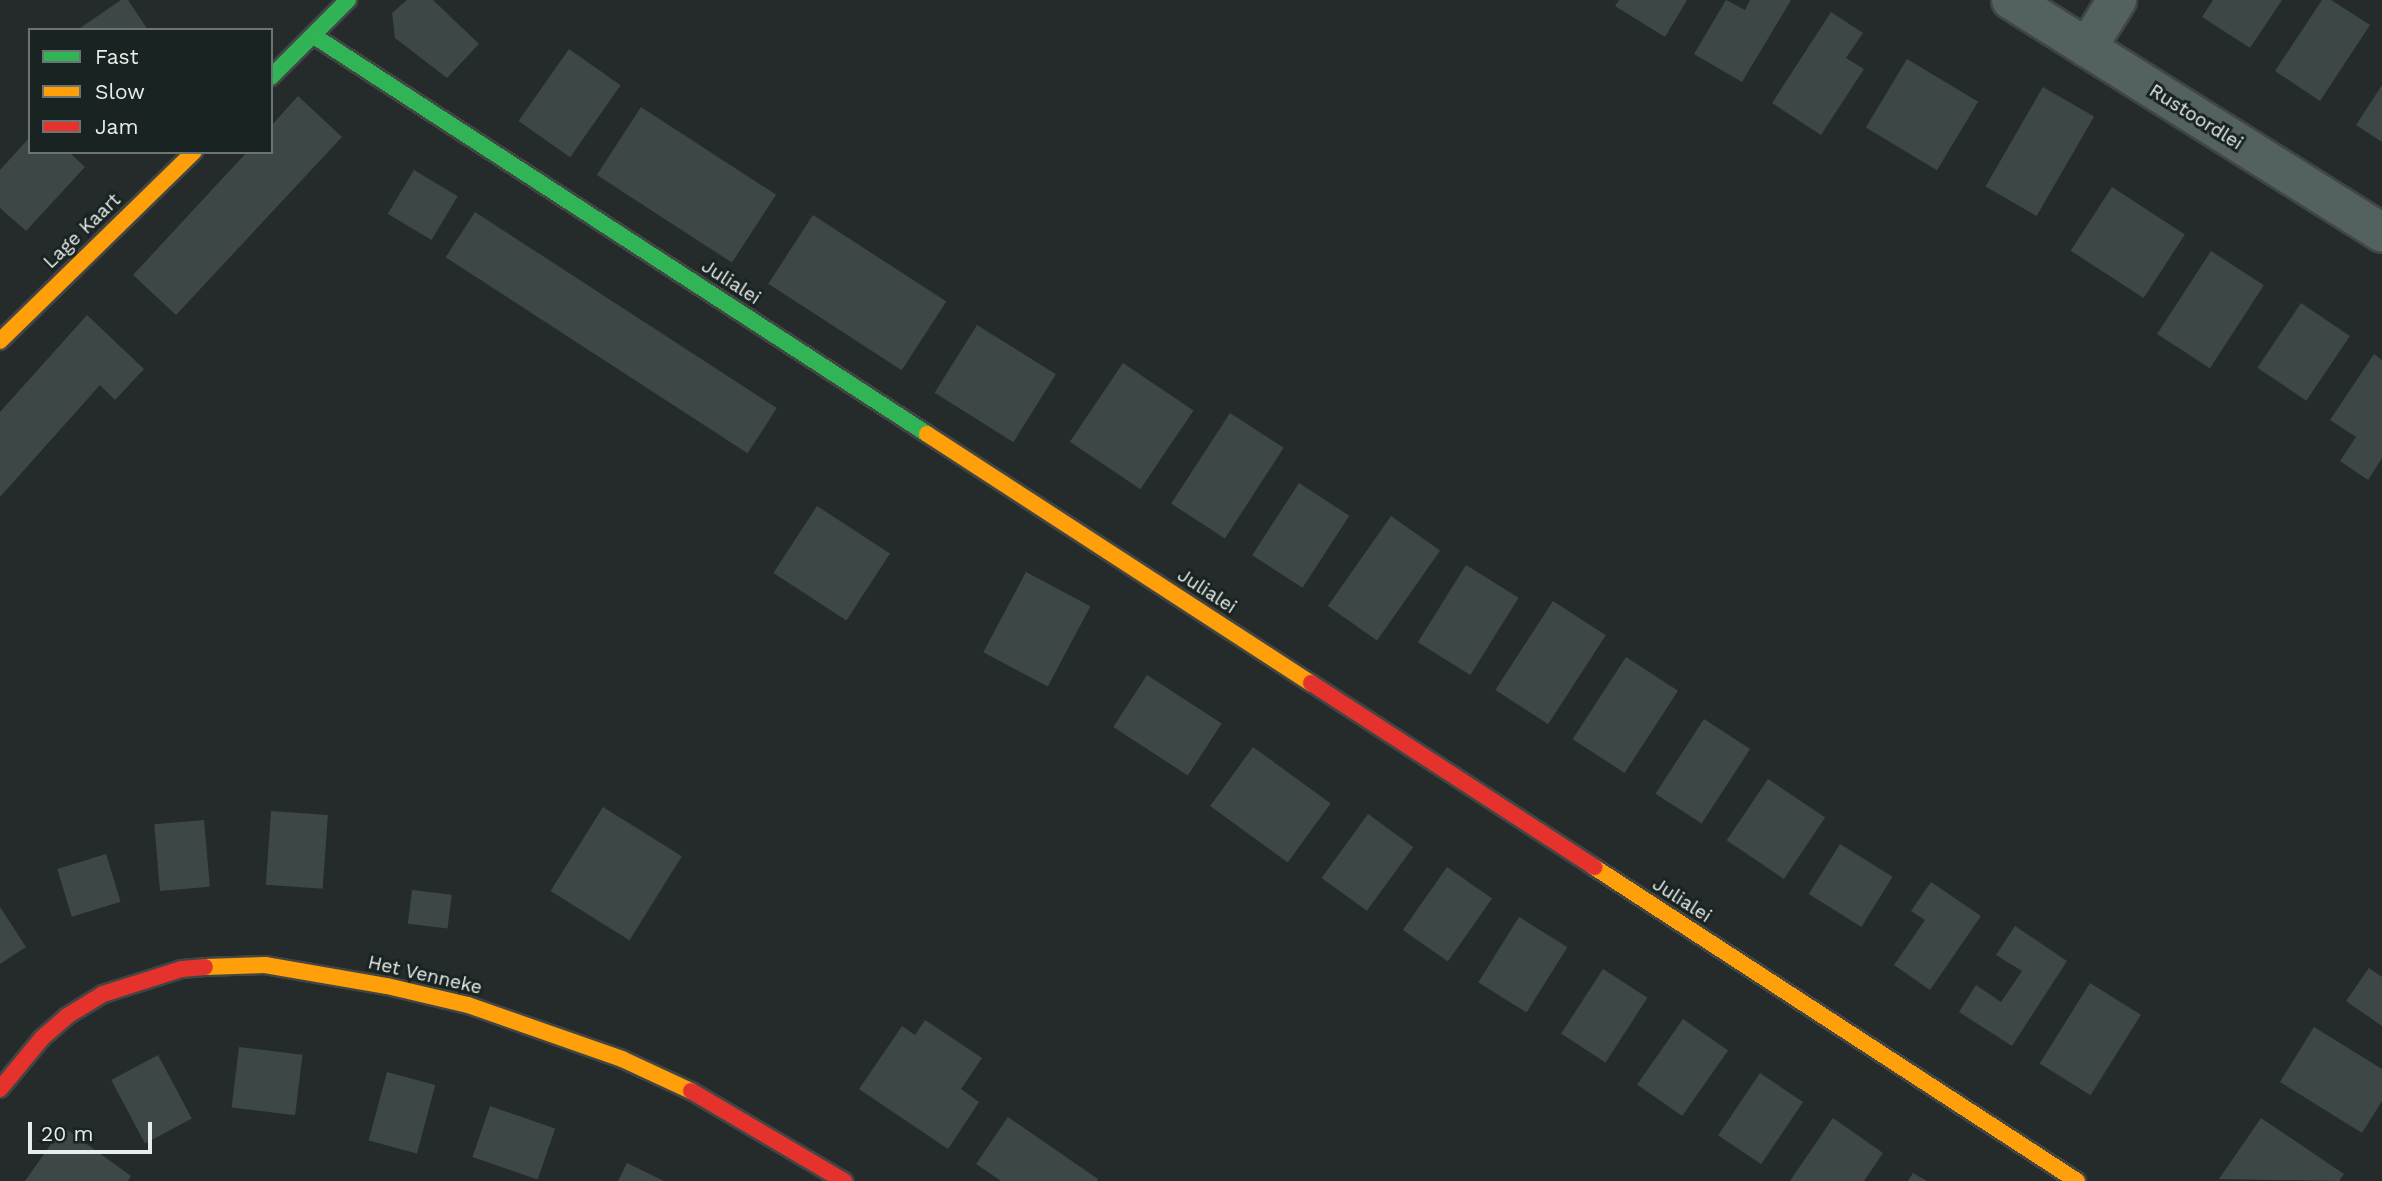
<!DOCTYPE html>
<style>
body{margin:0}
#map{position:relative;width:2382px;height:1181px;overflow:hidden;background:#252b2a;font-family:"Work Sans",sans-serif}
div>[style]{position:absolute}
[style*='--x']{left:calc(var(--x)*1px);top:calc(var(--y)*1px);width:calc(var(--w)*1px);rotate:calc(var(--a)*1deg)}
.building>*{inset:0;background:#3d4745;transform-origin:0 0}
.roads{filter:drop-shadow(2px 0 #414544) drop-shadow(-2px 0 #414544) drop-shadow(0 2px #414544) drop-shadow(0 -2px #414544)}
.street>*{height:38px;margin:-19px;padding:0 19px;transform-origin:19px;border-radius:19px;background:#53625f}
.fast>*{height:16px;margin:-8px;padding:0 8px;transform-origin:8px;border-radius:8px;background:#30b455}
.slow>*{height:16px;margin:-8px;padding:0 8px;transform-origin:8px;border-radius:8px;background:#ff9f0a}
.jam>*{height:16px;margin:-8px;padding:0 8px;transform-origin:8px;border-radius:8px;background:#e5322d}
span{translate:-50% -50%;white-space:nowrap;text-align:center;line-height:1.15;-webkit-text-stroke:6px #192321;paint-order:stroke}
.street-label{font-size:19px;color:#e7edeb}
.legend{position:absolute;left:28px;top:28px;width:245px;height:126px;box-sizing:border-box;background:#192321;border:2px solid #6b7472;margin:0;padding:9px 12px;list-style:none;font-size:21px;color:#e7edeb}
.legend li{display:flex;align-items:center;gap:14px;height:35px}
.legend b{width:35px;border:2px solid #6b7472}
.scale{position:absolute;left:28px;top:1122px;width:124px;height:32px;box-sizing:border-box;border:4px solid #e7edeb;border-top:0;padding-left:9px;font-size:21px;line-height:24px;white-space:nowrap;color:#e7edeb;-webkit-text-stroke:5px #192321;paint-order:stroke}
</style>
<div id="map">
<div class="building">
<i style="clip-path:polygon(121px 0,128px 0,148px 30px,77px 30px)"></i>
<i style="clip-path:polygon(407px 0,433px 0,479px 44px,447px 78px,395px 38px,392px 13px)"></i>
<i style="clip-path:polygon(1619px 0,1687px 0,1665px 37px,1615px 6px)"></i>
<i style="clip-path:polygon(1726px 0,1745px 10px,1750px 0,1791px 0,1742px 82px,1694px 54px)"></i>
<i style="clip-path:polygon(2213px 0,2282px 0,2250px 48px,2202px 17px)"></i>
<i style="clip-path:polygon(2322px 0,2331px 0,2370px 25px,2320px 101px,2275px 71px)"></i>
<i style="clip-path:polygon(1831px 12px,1863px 33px,1846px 58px,1864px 69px,1821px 135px,1772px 103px)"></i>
<i style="left:569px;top:49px;width:63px;height:88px;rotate:35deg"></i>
<i style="left:1907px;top:59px;width:83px;height:80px;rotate:31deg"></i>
<i style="clip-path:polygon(2382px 85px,2382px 142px,2356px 125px)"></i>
<i style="left:2043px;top:87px;width:59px;height:115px;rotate:30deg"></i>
<i style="clip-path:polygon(298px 96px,342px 137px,176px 315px,133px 275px,247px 152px,271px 152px,271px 126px)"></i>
<i style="left:641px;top:107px;width:161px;height:81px;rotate:33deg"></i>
<i style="clip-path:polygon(30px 137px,30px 152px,69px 152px,85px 167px,26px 231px,0 208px,0 170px)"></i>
<i style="left:414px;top:170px;width:51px;height:51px;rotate:31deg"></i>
<i style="left:2112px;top:187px;width:87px;height:76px;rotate:33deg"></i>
<i style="left:475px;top:212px;width:360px;height:54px;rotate:33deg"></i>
<i style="left:813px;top:215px;width:159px;height:82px;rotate:33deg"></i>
<i style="left:2211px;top:251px;width:63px;height:99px;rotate:33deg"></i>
<i style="left:2301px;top:303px;width:59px;height:78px;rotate:34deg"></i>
<i style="clip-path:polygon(87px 315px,144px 369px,115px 400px,100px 385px,0 497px,0 412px)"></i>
<i style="left:977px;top:325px;width:93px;height:80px;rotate:32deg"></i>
<i style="clip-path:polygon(2374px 354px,2382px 360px,2382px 458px,2368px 480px,2340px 461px,2356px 437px,2330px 420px)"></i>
<i style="left:1123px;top:363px;width:85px;height:95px;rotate:34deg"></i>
<i style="left:1230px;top:413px;width:64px;height:108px;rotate:33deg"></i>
<i style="left:1299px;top:483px;width:60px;height:86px;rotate:33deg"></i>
<i style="left:817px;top:506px;width:87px;height:80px;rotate:33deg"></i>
<i style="left:1391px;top:516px;width:60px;height:110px;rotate:35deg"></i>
<i style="left:1466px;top:565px;width:62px;height:91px;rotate:32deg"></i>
<i style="left:1026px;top:572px;width:73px;height:91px;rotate:28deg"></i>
<i style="left:1553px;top:601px;width:63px;height:106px;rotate:33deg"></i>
<i style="left:1626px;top:657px;width:62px;height:98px;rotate:33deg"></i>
<i style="left:1147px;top:675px;width:89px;height:62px;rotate:33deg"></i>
<i style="left:1704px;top:719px;width:55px;height:89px;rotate:33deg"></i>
<i style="left:1253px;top:747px;width:96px;height:73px;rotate:36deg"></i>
<i style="left:1768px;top:779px;width:69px;height:74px;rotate:34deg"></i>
<i style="left:603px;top:807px;width:93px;height:99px;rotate:32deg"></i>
<i style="left:271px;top:811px;width:57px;height:74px;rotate:4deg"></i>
<i style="left:1368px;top:814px;width:56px;height:79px;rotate:36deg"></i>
<i style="left:204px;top:820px;width:67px;height:50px;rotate:85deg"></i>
<i style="left:1840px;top:844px;width:62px;height:59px;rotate:32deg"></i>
<i style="left:106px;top:854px;width:50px;height:51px;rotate:73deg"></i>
<i style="left:1447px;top:867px;width:55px;height:77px;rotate:35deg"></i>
<i style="clip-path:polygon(1931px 882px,1981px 916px,1930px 990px,1894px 965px,1925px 920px,1911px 911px)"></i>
<i style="left:412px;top:890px;width:40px;height:34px;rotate:7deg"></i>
<i style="clip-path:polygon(0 907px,26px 947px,0 964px)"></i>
<i style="left:1519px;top:917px;width:57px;height:77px;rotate:32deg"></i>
<i style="clip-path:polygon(2015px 926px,2067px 961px,2012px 1046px,1959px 1012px,1976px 985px,2001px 1002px,2022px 971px,1996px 955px)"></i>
<i style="clip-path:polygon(2369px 968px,2382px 977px,2382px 1026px,2346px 1001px)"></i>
<i style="left:1603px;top:969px;width:53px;height:77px;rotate:33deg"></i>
<i style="left:2090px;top:983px;width:60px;height:95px;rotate:32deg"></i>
<i style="left:1683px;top:1019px;width:55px;height:80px;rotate:35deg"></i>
<i style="clip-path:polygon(925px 1020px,982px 1058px,961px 1089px,979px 1102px,948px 1149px,859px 1089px,902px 1026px,915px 1035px)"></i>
<i style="clip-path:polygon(2314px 1027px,2382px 1069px,2382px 1101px,2362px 1133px,2280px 1082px)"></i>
<i style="left:239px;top:1047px;width:64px;height:61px;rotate:7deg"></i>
<i style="left:158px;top:1055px;width:72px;height:53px;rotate:62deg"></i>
<i style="left:387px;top:1072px;width:50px;height:71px;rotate:15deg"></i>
<i style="left:1760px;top:1073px;width:52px;height:75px;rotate:34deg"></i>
<i style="left:490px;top:1106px;width:69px;height:54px;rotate:19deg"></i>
<i style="clip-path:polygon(1008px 1117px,1098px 1179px,1097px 1181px,1001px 1181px,976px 1164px)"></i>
<i style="clip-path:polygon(1833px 1118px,1883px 1153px,1864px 1181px,1790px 1181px)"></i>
<i style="clip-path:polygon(2261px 1118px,2344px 1174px,2339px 1181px,2219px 1179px)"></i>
<i style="clip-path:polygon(63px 1127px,131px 1176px,128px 1181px,25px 1181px)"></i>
<i style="clip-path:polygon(627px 1163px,664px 1181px,618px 1181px)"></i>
<i style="clip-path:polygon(1913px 1173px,1927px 1181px,1908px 1181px)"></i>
</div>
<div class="roads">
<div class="street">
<i style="--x:2011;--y:0;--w:438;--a:32.1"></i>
<i style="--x:2087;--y:48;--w:57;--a:-58"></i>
</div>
<div class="fast">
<i style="--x:314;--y:36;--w:731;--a:32.99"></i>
<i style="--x:271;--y:77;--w:109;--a:-45"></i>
</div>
<div class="slow">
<i style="--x:0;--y:341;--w:271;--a:-44.3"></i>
<i style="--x:927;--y:434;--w:458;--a:33"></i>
<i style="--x:1594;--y:867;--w:576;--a:33.03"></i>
<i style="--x:205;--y:967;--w:60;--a:-1.9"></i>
<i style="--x:265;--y:965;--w:124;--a:9.8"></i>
<i style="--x:387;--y:986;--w:83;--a:13.2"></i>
<i style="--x:468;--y:1005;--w:163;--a:19.3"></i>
<i style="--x:622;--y:1059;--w:76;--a:24.9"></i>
</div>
<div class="jam">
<i style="--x:1311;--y:683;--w:338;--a:33"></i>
<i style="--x:0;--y:1089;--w:66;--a:-50.5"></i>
<i style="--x:42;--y:1038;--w:33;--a:-41"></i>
<i style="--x:67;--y:1016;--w:42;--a:-31.4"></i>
<i style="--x:103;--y:994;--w:83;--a:-17.6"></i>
<i style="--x:182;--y:969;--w:23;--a:-5"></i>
<i style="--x:691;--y:1091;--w:178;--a:30.5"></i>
</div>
</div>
<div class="street-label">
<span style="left:2196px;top:117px;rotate:32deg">Rustoordlei</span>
<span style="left:82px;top:231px;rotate:-44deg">Lage Kaart</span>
<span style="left:731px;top:282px;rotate:33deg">Julialei</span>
<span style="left:1207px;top:591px;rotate:33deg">Julialei</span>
<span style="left:1682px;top:900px;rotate:33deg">Julialei</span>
<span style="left:425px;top:975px;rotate:13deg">Het Venneke</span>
</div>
<ul class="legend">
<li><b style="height:9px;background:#30b455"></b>Fast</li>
<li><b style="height:9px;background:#ff9f0a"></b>Slow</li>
<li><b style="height:9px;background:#e5322d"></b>Jam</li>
</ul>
<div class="scale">20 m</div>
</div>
